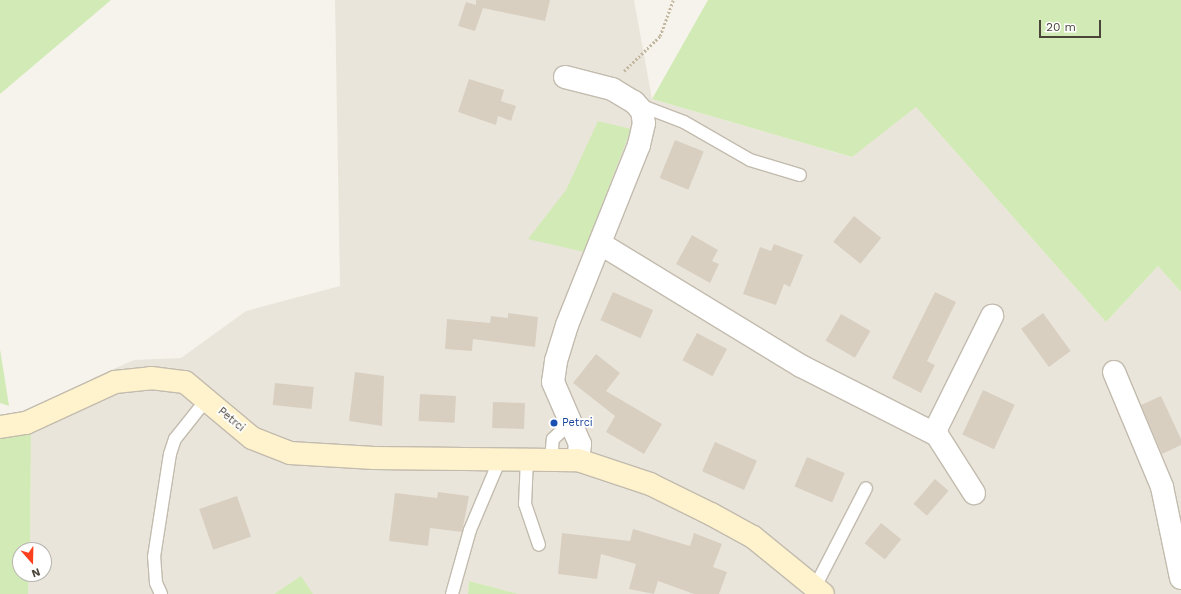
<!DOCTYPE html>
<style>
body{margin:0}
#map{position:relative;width:1181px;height:594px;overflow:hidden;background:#f6f3ec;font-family:"Work Sans",sans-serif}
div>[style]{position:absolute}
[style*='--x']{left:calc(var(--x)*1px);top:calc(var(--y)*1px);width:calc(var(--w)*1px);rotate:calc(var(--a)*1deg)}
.residential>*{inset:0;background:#eae5da}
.green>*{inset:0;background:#d2eab5}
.building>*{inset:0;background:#d8cfc1;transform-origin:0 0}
.path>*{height:2.5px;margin-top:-1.25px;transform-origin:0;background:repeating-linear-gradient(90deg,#c4b79f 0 2px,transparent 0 4px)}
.roads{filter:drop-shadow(1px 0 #c2bbae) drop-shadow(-1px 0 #c2bbae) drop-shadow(0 1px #c2bbae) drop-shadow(0 -1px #c2bbae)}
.lane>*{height:12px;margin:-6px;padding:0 6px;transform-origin:6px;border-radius:6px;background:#fff}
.street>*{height:22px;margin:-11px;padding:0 11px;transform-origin:11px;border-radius:11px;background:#fff}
.secondary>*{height:22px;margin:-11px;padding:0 11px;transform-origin:11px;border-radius:11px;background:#fff3cd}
.dots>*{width:11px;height:11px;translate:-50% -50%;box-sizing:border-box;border:2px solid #fff;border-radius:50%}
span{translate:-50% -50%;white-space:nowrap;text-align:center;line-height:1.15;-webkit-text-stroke:3.5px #fff;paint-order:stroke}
.street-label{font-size:11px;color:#4b4439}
.transit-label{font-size:11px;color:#164399}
.left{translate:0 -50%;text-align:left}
.north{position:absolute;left:12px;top:542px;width:40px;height:40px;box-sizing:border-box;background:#fff;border:1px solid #b7b4b0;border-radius:50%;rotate:160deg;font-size:11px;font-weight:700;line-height:16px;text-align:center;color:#4b4439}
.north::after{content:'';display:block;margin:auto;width:14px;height:18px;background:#fc3f1d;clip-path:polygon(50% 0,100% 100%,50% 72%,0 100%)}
.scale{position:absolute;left:1039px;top:20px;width:62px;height:18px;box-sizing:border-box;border:2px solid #4b4439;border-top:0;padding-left:5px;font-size:12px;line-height:14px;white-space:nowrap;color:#4b4439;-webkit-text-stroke:3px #fff;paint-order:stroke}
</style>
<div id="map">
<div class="residential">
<i style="clip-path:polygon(335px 0,634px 0,652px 99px,851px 157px,916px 107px,1106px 322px,1158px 266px,1181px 292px,1181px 594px,519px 594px,469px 581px,468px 594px,313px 594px,300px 577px,274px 594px,28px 594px,29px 574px,44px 574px,44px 550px,30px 550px,31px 430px,93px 378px,134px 360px,181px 358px,246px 311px,340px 286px)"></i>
</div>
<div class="green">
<i style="clip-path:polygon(0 0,111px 0,0 94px)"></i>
<i style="clip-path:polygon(708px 0,1181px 0,1181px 292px,1158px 266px,1106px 322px,916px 107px,852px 157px,652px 99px)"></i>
<i style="clip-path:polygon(598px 121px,631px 129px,584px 252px,528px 239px,566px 190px)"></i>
<i style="clip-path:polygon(0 349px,9px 406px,0 403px)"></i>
<i style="clip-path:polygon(31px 430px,30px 550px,20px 550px,20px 574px,29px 574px,28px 594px,0 594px,0 437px)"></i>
<i style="clip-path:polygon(301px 576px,313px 594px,274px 594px)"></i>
<i style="clip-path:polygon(469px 581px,519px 594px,468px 594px)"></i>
</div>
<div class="building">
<i style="clip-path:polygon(476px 0,550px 0,545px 21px,483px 8px,475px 31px,458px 26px,466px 2px,476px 5px)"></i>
<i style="clip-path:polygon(469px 79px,504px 90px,501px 101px,516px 106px,511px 121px,498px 116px,496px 125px,458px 112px)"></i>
<i style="left:675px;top:140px;width:31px;height:41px;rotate:22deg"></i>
<i style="left:854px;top:216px;width:35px;height:33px;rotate:39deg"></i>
<i style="clip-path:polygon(692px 235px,718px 250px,712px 261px,719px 264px,710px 283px,676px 264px)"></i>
<i style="clip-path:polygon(774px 244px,803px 255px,790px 287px,784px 284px,776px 305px,743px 294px,760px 247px,771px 251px)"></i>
<i style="left:613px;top:292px;width:44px;height:31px;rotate:24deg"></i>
<i style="clip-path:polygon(935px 292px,956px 302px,927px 361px,935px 365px,921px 393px,892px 378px)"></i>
<i style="clip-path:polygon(508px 313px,538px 317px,535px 347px,473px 339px,472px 351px,445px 349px,447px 319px,490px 323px,491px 316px,508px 318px)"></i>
<i style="left:1043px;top:313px;width:47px;height:27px;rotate:54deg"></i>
<i style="left:841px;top:314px;width:34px;height:31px;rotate:30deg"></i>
<i style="left:697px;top:333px;width:34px;height:31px;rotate:28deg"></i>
<i style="clip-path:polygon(596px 354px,620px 373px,606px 391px,662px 424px,644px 454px,606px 432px,615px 416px,573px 383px)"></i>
<i style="clip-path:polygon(355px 372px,384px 376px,382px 426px,349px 421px)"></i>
<i style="left:275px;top:383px;width:39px;height:22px;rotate:6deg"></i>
<i style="left:983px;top:390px;width:35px;height:49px;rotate:25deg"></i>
<i style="left:420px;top:394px;width:36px;height:27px;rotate:3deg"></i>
<i style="clip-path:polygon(1161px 396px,1181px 439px,1181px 445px,1162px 454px,1141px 405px)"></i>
<i style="left:493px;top:402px;width:32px;height:26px;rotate:2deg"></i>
<i style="left:715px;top:442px;width:46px;height:32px;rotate:24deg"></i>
<i style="left:807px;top:457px;width:41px;height:32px;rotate:23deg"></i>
<i style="left:935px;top:479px;width:18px;height:33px;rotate:41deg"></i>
<i style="clip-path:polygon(438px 492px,469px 496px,462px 532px,430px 528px,428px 546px,389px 541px,395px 493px,437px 498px)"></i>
<i style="left:237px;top:496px;width:43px;height:40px;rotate:71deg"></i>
<i style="left:881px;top:523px;width:26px;height:26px;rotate:39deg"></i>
<i style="clip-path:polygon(633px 529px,690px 546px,694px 533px,722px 544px,713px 567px,727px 572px,719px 594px,694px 594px,658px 581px,654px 594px,629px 589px,636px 564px,601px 554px,597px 579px,558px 574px,562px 533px,630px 541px)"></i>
</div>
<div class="path">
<i style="--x:624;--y:71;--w:50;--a:-44.2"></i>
<i style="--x:660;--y:36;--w:38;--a:-70"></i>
</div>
<div class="roads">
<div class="lane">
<i style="--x:637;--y:104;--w:50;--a:21"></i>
<i style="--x:684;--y:122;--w:76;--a:29.9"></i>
<i style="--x:750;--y:160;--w:52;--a:16.7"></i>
<i style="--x:527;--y:459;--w:45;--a:92.5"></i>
<i style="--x:525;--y:504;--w:43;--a:71.1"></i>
<i style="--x:551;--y:460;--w:21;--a:-85"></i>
<i style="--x:553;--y:439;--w:22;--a:-43"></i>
<i style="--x:815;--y:587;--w:111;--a:-62.7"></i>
<i style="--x:161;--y:594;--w:12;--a:-114"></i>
<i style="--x:156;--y:583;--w:26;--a:-94"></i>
<i style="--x:154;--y:557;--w:104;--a:-81.2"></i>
<i style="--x:170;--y:454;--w:16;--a:-72"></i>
<i style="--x:175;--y:439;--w:50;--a:-51.5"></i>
<i style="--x:452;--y:594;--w:66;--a:-74.3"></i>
<i style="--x:470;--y:530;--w:77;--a:-67.1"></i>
</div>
<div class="street">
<i style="--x:565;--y:77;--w:49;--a:14.3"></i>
<i style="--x:612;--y:89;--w:26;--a:31"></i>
<i style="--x:634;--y:102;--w:12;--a:48"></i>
<i style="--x:642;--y:111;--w:12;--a:81"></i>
<i style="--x:644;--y:123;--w:23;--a:103"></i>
<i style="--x:639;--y:145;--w:194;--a:111.8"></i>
<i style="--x:567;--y:325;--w:38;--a:107"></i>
<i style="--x:556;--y:361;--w:21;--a:98"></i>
<i style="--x:553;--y:382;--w:68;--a:66.5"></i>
<i style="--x:580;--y:444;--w:16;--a:97"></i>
<i style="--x:601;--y:244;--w:234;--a:31.4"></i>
<i style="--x:801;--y:366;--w:153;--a:26.9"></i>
<i style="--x:937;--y:435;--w:69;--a:57.5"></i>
<i style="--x:1114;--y:372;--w:125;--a:67.3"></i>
<i style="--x:1162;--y:487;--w:93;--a:78.2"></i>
<i style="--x:934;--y:433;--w:131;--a:-63.6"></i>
</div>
<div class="secondary">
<i style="--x:0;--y:427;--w:26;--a:-9"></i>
<i style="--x:26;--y:423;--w:98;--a:-24.7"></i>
<i style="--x:115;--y:382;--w:36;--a:-6"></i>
<i style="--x:151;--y:378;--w:34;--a:7"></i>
<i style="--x:185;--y:382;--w:87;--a:39.9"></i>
<i style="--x:252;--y:438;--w:41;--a:21.5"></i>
<i style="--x:290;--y:453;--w:84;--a:3.4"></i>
<i style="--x:374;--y:458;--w:204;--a:0.6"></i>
<i style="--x:578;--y:460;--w:76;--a:18.4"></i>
<i style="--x:650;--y:484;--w:68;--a:26.2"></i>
<i style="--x:711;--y:514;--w:48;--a:28.7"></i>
<i style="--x:753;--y:537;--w:90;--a:39.2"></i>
</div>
</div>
<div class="dots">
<i style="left:554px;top:423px;background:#1a4fb4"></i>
</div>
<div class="street-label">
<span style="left:231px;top:420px;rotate:40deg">Petrci</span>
</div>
<div class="transit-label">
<span class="left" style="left:562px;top:423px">Petrci</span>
</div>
<div class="north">N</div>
<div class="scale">20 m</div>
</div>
